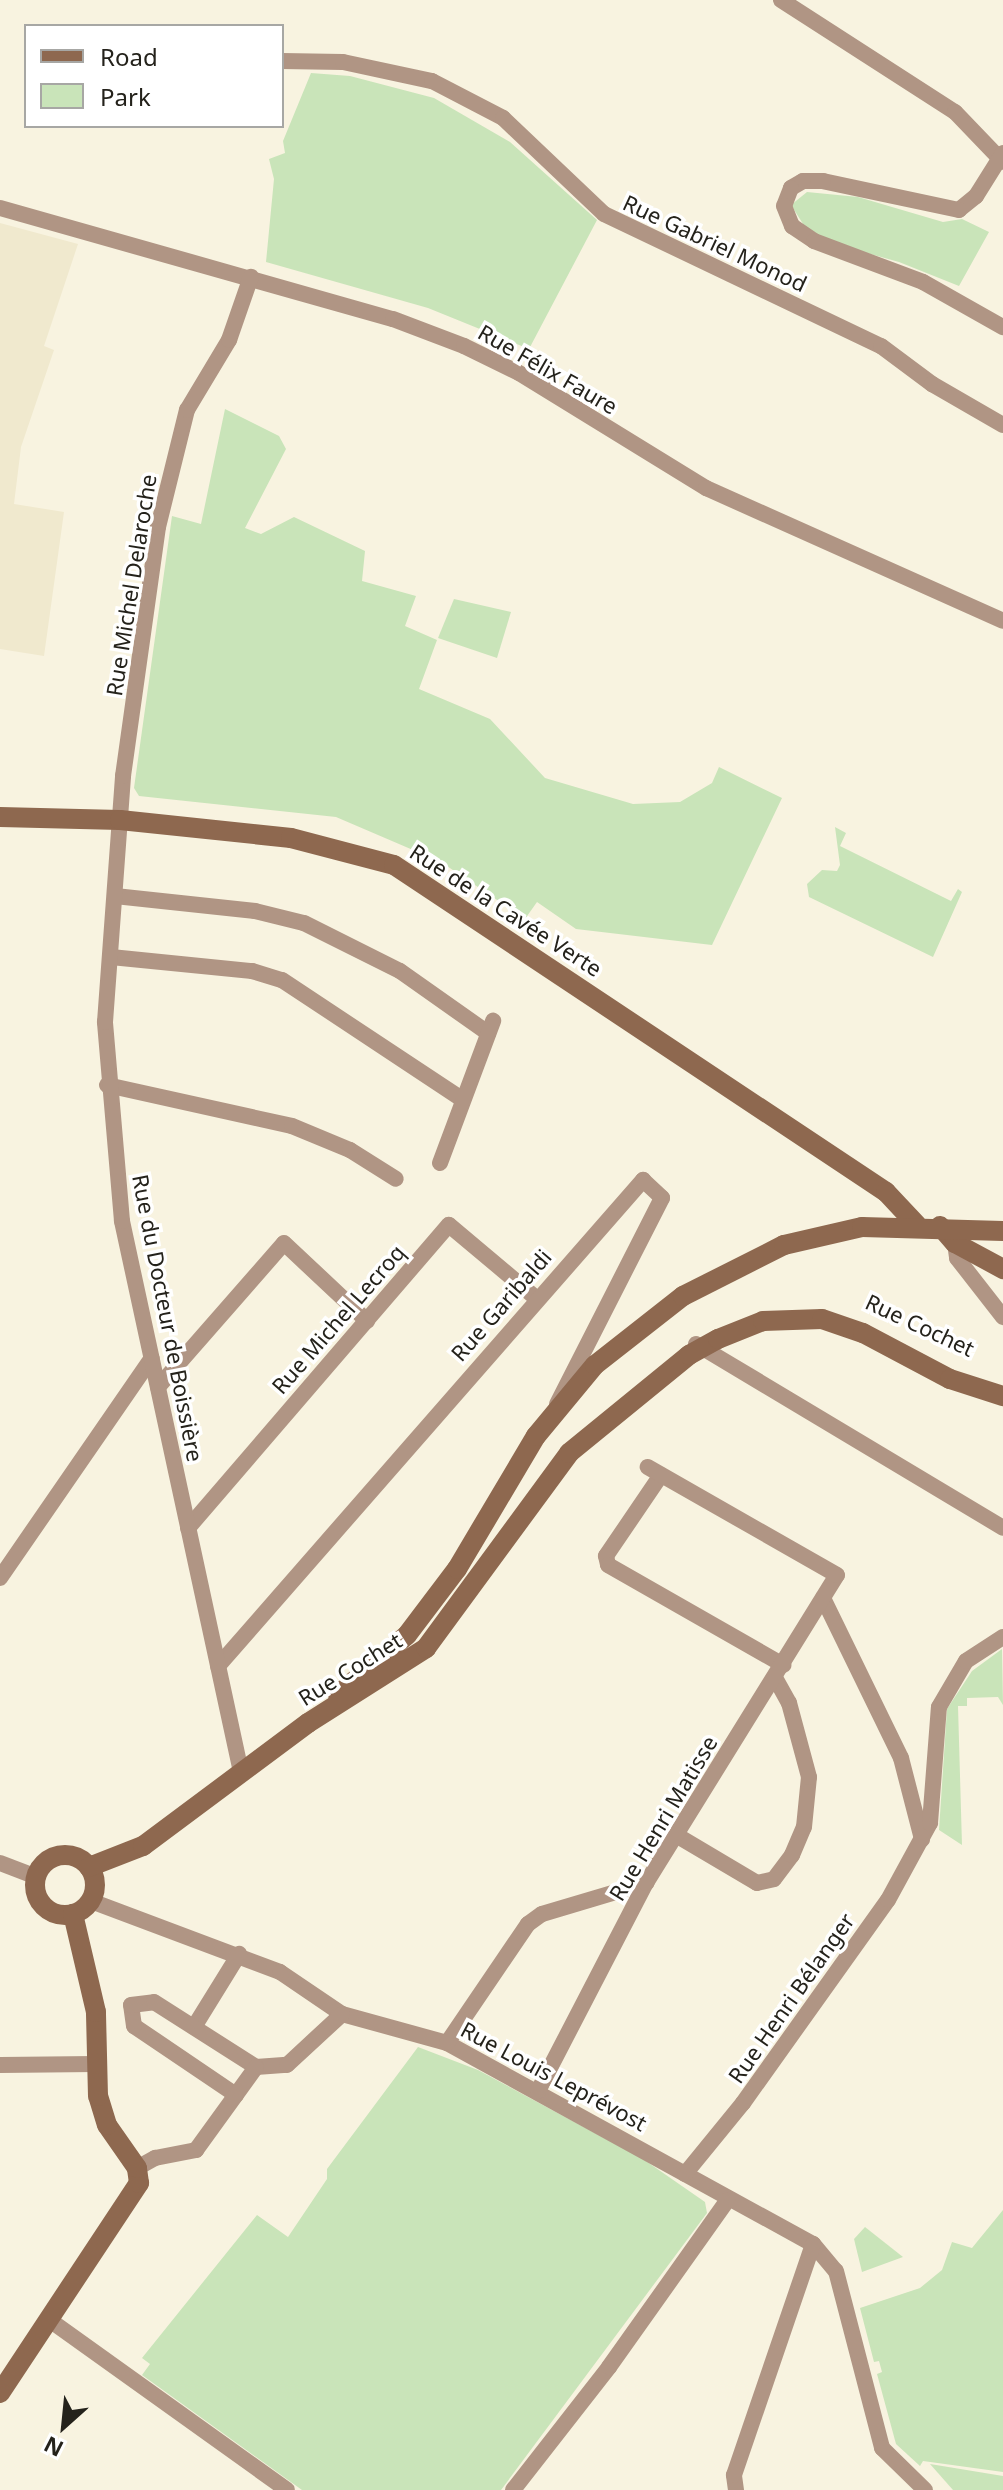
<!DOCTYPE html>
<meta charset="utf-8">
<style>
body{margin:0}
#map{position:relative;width:1003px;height:2490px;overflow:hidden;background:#f8f3e0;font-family:"Noto Sans",sans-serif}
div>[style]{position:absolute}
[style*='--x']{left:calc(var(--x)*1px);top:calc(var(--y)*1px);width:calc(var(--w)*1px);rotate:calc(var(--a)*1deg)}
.built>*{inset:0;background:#f0e9ce}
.green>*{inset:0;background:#c9e4b9}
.street>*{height:16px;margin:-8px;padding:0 8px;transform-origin:8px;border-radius:8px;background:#b09584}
.secondary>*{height:20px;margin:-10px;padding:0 10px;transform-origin:10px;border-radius:10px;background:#8e684f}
.secondary>.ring{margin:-10px;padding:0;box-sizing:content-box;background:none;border:20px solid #8e684f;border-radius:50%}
span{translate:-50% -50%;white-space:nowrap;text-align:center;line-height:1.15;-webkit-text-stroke:7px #fff;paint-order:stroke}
.street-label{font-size:22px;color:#24221b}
.legend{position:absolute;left:24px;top:24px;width:260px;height:104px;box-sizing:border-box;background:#fff;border:2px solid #a7a7a4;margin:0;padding:10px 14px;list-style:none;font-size:24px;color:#24221b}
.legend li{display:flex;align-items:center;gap:16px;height:40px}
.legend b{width:40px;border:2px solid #a7a7a4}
.north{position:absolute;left:24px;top:2386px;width:80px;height:80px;-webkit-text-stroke:6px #fff;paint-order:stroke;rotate:207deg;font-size:22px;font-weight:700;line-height:32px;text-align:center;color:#24221b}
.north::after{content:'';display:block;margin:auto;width:28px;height:36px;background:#24221b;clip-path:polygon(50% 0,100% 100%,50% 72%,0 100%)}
</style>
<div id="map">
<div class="built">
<i style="clip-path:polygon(0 223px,78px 244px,44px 346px,54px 350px,21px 447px,14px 504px,64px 512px,44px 656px,0 649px)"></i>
</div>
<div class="green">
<i style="clip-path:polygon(311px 73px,350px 76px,434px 98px,510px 142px,597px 220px,529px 349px,428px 308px,266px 262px,274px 179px,269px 159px,285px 153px,283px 141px)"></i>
<i style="clip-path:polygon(807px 192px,858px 197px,943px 222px,962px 219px,989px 232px,959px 286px,899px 262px,838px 245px,805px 227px,791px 205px)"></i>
<i style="clip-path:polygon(225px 409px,279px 436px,286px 449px,245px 528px,261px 534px,294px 517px,365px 551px,362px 581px,416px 596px,405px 626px,437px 640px,419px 689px,490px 719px,545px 778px,633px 804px,680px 802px,712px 783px,719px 767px,782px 798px,712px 945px,576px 929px,537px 902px,525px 919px,441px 862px,336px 817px,139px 796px,134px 788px,172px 516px,201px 524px)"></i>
<i style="clip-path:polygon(454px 599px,511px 612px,497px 658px,438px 638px)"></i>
<i style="clip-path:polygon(835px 827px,846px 833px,840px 846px,951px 901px,958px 889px,962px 892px,933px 957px,809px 897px,807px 884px,822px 870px,837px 871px,840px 865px)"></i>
<i style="clip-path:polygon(1002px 1649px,1003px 1705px,998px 1697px,967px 1698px,967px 1706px,958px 1706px,962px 1845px,939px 1830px,947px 1709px,972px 1671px)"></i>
<i style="clip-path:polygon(418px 2047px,478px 2070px,643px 2159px,705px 2202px,707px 2213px,501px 2490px,302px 2490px,142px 2375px,150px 2364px,142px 2358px,257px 2215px,288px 2237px,327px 2179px,327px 2169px)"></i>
<i style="clip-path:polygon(1003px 2210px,1003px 2472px,923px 2461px,920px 2466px,896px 2444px,877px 2374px,882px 2372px,879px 2361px,874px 2362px,860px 2308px,920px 2288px,942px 2270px,952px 2242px,972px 2248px)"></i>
<i style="clip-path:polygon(865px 2227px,903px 2257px,862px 2272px,854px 2239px)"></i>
<i style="clip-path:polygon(930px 2464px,1003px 2476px,1003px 2490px,953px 2490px)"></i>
</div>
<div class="street">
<i style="--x:781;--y:0;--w:207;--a:32.8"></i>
<i style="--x:955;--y:112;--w:69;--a:46.2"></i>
<i style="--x:282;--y:61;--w:61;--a:0.9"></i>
<i style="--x:343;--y:62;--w:91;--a:12.1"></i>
<i style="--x:432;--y:81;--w:80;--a:27.5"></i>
<i style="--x:503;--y:118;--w:139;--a:43.5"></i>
<i style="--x:604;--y:214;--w:307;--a:25.5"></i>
<i style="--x:881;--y:346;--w:64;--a:36.7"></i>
<i style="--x:932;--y:384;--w:82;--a:30"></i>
<i style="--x:1003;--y:153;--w:51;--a:122.1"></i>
<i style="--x:976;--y:196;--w:22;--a:141"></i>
<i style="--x:959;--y:210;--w:139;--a:-168"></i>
<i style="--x:823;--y:181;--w:20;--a:180"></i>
<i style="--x:803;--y:181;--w:14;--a:150"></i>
<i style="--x:791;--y:188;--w:19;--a:111"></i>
<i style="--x:784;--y:206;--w:22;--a:68"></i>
<i style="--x:792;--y:226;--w:27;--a:34"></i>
<i style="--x:814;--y:241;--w:116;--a:20.6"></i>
<i style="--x:923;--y:282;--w:92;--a:29.4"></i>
<i style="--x:0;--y:208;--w:408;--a:15.8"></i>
<i style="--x:393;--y:319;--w:76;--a:20.8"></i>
<i style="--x:464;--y:346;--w:61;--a:26.1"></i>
<i style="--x:519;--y:373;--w:220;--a:31.6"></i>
<i style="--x:706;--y:488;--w:325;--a:24.1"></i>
<i style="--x:115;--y:896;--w:141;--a:6.1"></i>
<i style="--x:255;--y:911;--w:50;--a:13.8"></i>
<i style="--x:304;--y:923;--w:107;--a:26.6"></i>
<i style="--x:400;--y:971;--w:108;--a:35.2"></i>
<i style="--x:111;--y:957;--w:142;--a:5.7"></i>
<i style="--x:252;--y:971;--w:31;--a:17"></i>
<i style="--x:282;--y:980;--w:216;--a:33.5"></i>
<i style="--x:107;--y:1085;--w:189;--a:12.5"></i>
<i style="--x:292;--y:1126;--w:63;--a:22.5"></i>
<i style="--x:350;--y:1150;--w:54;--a:32.2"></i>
<i style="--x:440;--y:1163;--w:152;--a:-69.5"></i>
<i style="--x:955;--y:1243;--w:15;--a:82"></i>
<i style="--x:957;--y:1258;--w:75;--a:52.1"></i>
<i style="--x:696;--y:1344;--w:358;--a:30.9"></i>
<i style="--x:158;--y:1387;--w:191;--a:-48.8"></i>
<i style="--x:284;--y:1243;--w:114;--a:43.2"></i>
<i style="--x:661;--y:1475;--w:98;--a:124.2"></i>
<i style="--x:606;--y:1556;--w:9;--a:77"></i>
<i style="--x:608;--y:1565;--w:202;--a:29.7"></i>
<i style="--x:188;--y:1528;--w:400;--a:-49.3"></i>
<i style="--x:449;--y:1225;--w:114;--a:40"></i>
<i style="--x:0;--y:1578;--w:267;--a:-55.4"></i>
<i style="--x:823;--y:1598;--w:178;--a:64"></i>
<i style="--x:901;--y:1758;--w:84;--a:75.5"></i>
<i style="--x:218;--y:1666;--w:646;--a:-48.83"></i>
<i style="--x:643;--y:1180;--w:26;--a:43"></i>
<i style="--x:662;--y:1198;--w:231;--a:117"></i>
<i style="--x:241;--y:1772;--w:564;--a:-102.19"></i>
<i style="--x:122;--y:1221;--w:200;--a:-94.9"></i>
<i style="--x:105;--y:1022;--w:247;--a:-85.8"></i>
<i style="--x:123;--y:776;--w:251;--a:-82"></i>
<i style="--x:158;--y:527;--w:121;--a:-76.1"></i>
<i style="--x:187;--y:410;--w:82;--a:-59"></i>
<i style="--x:229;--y:340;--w:67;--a:-70.8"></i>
<i style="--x:676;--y:1835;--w:94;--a:30.7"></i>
<i style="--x:757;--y:1883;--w:17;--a:-13"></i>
<i style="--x:774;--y:1879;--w:30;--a:-53"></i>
<i style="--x:792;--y:1855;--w:30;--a:-67"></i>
<i style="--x:804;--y:1827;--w:50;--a:-84.3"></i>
<i style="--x:809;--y:1777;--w:77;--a:-105.1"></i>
<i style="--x:789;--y:1703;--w:29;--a:-119"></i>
<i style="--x:0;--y:1863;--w:40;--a:21"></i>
<i style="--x:91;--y:1901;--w:202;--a:20.6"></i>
<i style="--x:280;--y:1972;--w:75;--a:34.1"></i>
<i style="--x:342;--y:2014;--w:109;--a:15.4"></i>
<i style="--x:447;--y:2043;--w:418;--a:28.8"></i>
<i style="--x:813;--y:2244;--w:35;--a:50"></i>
<i style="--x:836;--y:2271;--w:183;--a:75.4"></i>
<i style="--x:882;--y:2448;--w:60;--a:44.3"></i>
<i style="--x:194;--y:2027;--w:86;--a:-58.3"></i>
<i style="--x:447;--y:2043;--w:144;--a:-55.8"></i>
<i style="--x:528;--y:1924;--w:17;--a:-36"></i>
<i style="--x:542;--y:1914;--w:109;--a:-16.6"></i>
<i style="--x:0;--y:2065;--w:95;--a:-0.6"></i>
<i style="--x:256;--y:2067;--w:31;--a:-4"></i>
<i style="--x:287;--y:2065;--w:75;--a:-42.8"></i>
<i style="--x:538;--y:2091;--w:234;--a:-62.6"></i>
<i style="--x:646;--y:1883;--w:362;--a:-58.2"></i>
<i style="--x:837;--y:1575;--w:218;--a:-150.3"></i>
<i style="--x:236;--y:2095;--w:123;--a:-145.9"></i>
<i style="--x:134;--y:2026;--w:21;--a:-98"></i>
<i style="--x:131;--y:2005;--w:23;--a:-7"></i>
<i style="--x:154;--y:2002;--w:121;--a:32.5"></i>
<i style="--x:137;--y:2168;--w:21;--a:-29"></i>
<i style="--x:155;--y:2158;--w:42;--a:-11"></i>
<i style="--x:196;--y:2150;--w:102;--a:-54.1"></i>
<i style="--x:685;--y:2174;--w:92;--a:-50.8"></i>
<i style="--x:743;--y:2103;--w:249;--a:-54.5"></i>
<i style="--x:888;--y:1900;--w:88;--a:-61.4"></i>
<i style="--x:930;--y:1823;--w:116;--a:-85.6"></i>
<i style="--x:939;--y:1707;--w:53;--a:-59.6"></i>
<i style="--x:966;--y:1661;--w:44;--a:-33"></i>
<i style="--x:51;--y:2321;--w:290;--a:35.6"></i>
<i style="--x:513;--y:2490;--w:156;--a:-52"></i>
<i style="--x:609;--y:2367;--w:204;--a:-54.6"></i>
<i style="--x:736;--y:2490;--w:15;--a:-98"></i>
<i style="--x:734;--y:2475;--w:244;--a:-71.1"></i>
</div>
<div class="secondary">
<i style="--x:0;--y:817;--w:120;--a:1.4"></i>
<i style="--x:120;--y:820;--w:172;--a:6"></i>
<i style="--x:291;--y:838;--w:106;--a:14.7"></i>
<i style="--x:394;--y:865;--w:591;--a:33.61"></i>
<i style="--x:886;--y:1192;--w:45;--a:46.8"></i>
<i style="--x:940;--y:1226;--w:23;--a:49"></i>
<i style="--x:955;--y:1243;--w:55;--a:28.4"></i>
<i style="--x:338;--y:1695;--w:91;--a:-41"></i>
<i style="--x:407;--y:1635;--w:83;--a:-52.9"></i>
<i style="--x:457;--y:1569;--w:155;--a:-59.3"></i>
<i style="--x:536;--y:1436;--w:92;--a:-50.3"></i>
<i style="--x:595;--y:1365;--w:112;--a:-38.1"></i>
<i style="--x:683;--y:1296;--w:113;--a:-26.8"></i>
<i style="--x:784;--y:1245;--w:80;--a:-13"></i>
<i style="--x:862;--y:1227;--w:141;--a:1.6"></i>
<i class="ring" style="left:35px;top:1855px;width:40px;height:40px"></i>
<i style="--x:89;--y:1867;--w:58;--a:-21.3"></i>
<i style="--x:143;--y:1846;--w:206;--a:-36.7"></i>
<i style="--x:308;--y:1723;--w:140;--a:-32.4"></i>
<i style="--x:426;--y:1648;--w:242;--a:-53.7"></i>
<i style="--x:569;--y:1453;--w:155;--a:-39.2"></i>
<i style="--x:689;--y:1355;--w:33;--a:-29"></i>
<i style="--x:718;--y:1339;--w:48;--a:-21.8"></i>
<i style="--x:763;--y:1321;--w:59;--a:-1.9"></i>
<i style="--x:822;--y:1319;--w:43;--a:18.9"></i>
<i style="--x:863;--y:1333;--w:98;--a:27.9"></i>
<i style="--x:950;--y:1379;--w:56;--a:17.8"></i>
<i style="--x:0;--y:2393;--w:252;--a:-56.5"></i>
<i style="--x:139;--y:2183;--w:15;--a:-98"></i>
<i style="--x:137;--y:2168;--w:52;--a:-124.9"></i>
<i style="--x:107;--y:2125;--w:30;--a:-107"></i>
<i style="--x:98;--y:2096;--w:84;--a:-91.4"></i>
<i style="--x:96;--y:2012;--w:101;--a:-103.2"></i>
</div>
<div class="street-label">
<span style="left:715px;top:243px;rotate:25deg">Rue Gabriel Monod</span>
<span style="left:548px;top:369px;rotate:30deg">Rue Félix Faure</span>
<span style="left:131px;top:585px;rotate:-81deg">Rue Michel Delaroche</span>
<span style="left:506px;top:910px;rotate:33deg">Rue de la Cavée Verte</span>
<span style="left:501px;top:1305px;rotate:-49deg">Rue Garibaldi</span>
<span style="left:168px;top:1318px;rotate:79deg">Rue du Docteur de Boissière</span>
<span style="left:338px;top:1319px;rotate:-49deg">Rue Michel Lecroq</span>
<span style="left:920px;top:1325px;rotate:25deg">Rue Cochet</span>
<span style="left:350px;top:1669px;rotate:-32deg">Rue Cochet</span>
<span style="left:663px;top:1818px;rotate:-59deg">Rue Henri Matisse</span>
<span style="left:791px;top:1998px;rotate:-55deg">Rue Henri Bélanger</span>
<span style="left:554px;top:2076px;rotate:28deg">Rue Louis Leprévost</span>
</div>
<ul class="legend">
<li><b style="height:10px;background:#8e684f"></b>Road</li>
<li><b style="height:22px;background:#c9e4b9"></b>Park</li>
</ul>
<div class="north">N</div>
</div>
